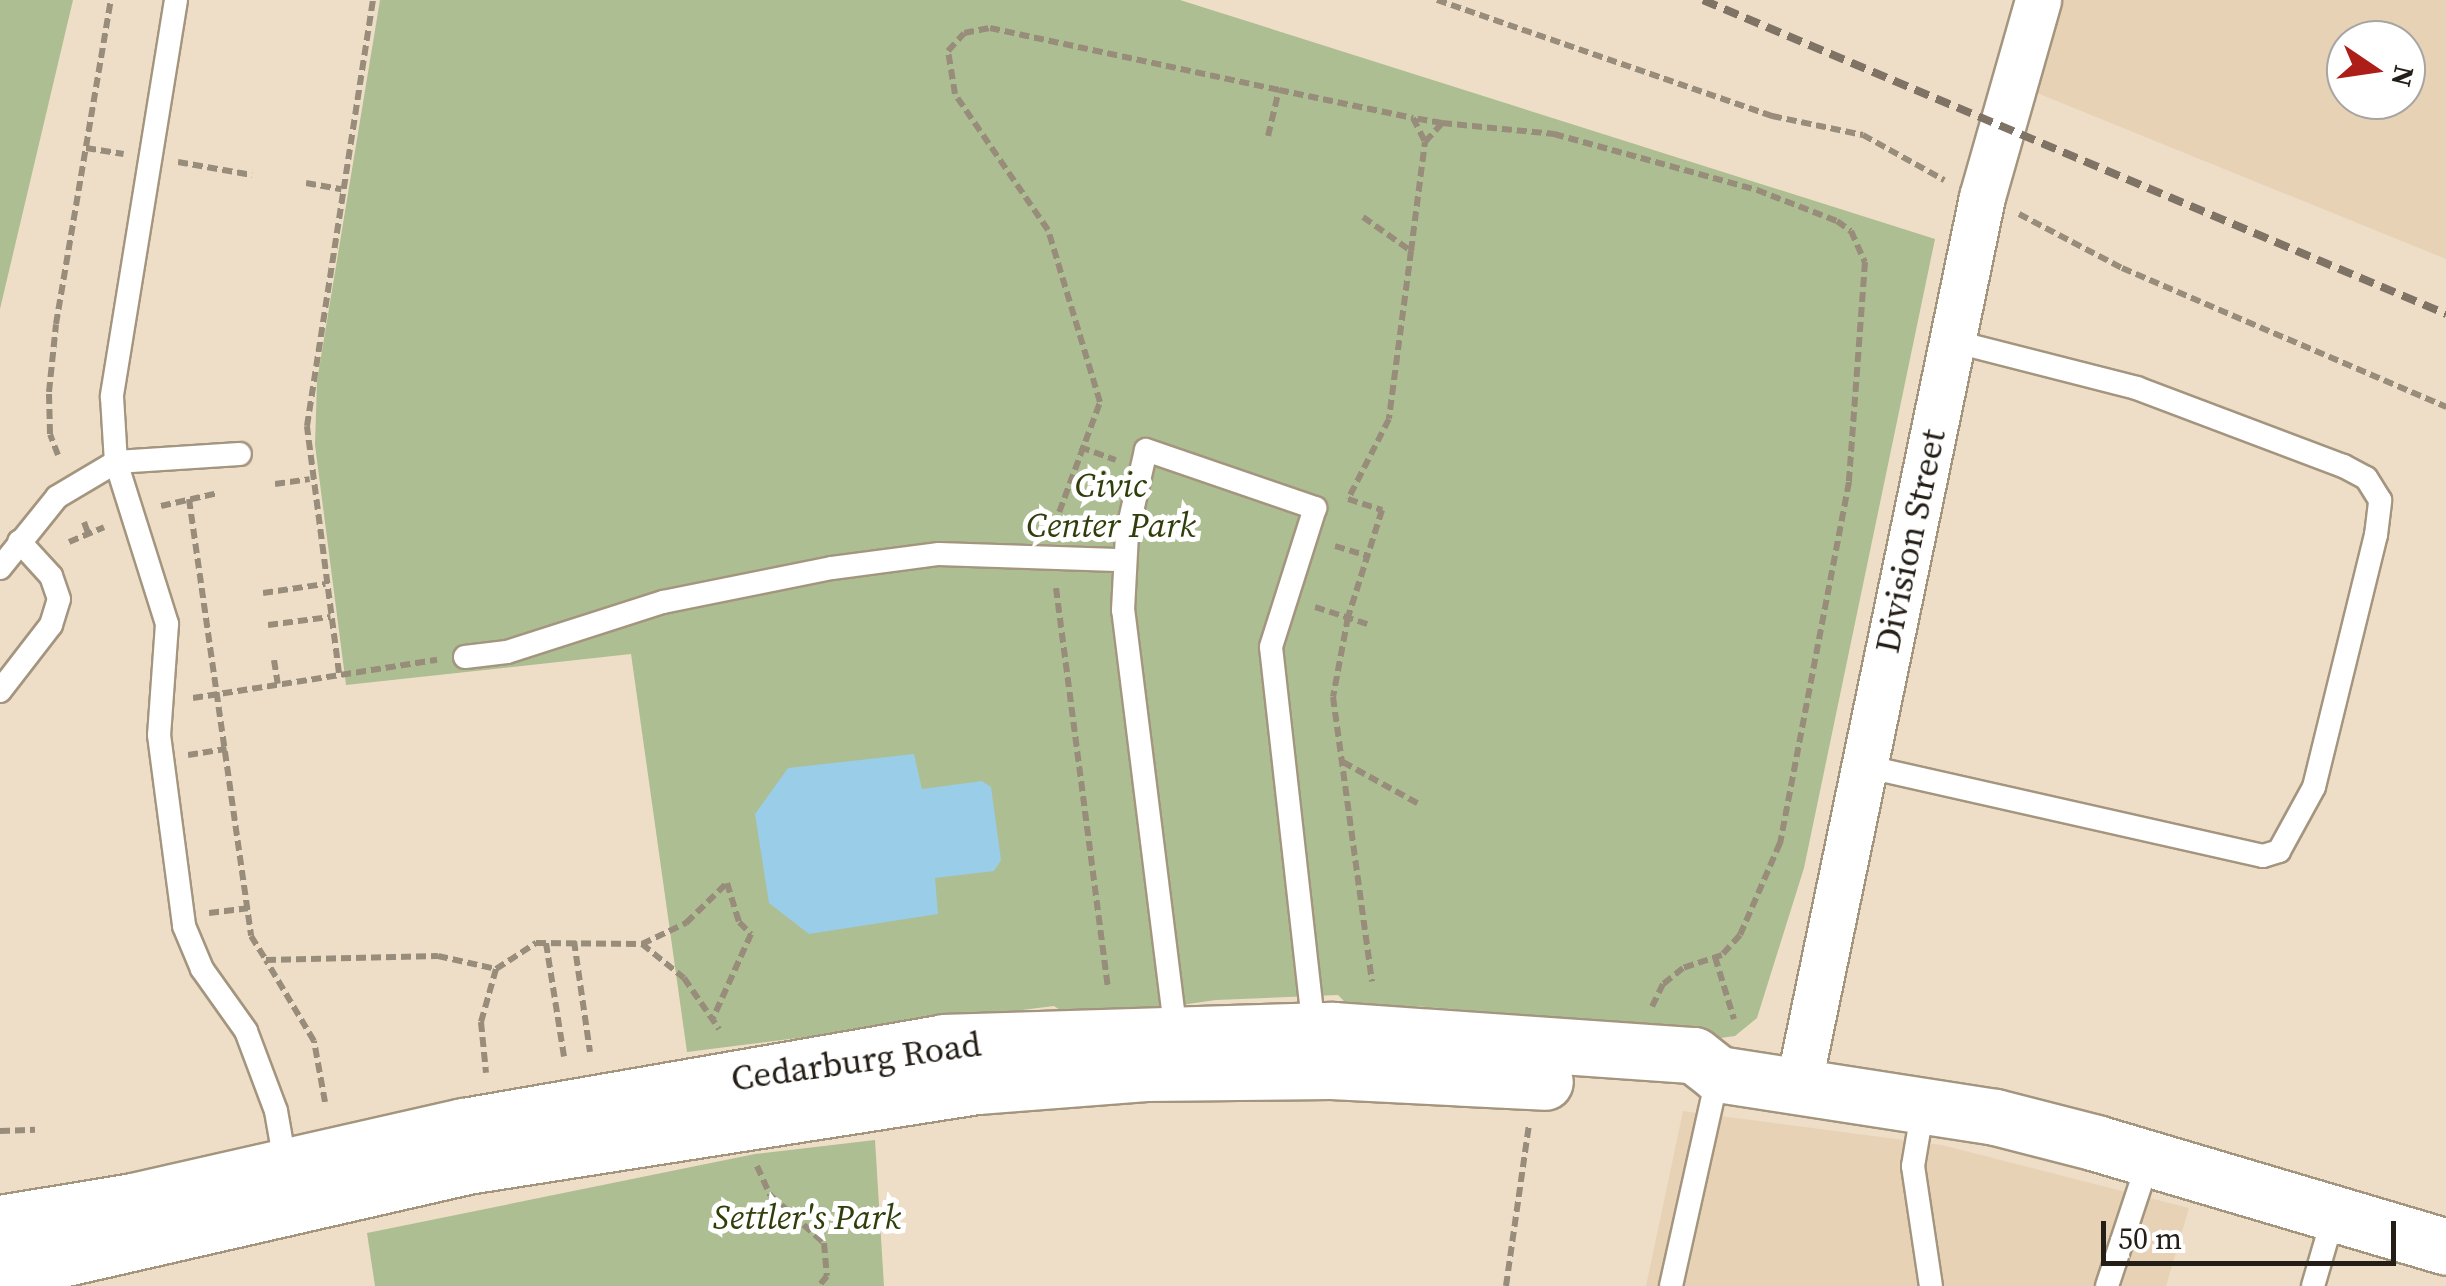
<!DOCTYPE html>
<style>
body{margin:0}
#map{position:relative;width:2446px;height:1286px;overflow:hidden;background:#efdec7;font-family:"Source Serif 4",serif}
div>[style]{position:absolute}
[style*='--x']{left:calc(var(--x)*1px);top:calc(var(--y)*1px);width:calc(var(--w)*1px);rotate:calc(var(--a)*1deg)}
.built>*{inset:0;background:#e7d2b5}
.green>*{inset:0;background:#adbe92}
.water>*{inset:0;background:#9acde8}
.path>*{height:6px;margin-top:-3px;transform-origin:0;background:repeating-linear-gradient(90deg,#988c7b 0 10px,transparent 0 15px)}
.roads{filter:drop-shadow(2px 0 #a4957f) drop-shadow(-2px 0 #a4957f) drop-shadow(0 2px #a4957f) drop-shadow(0 -2px #a4957f)}
.service>*{height:22px;margin:-11px;padding:0 11px;transform-origin:11px;border-radius:11px;background:#fff}
.minor>*{height:45px;margin:-22.5px;padding:0 22.5px;transform-origin:22.5px;border-radius:22.5px;background:#fff}
.secondary>*{height:55px;margin:-27.5px;padding:0 27.5px;transform-origin:27.5px;border-radius:27.5px;background:#fff}
.rail>*{height:8px;margin-top:-4px;transform-origin:0;background:repeating-linear-gradient(90deg,#7e7365 0 15px,transparent 0 23px)}
span{translate:-50% -50%;white-space:nowrap;text-align:center;line-height:1.15;-webkit-text-stroke:10px #fff;paint-order:stroke}
.park-label{font-size:35px;color:#2f3e0a;font-style:italic}
.street-label{font-size:35px;color:#241e16}
.north{position:absolute;left:2326px;top:20px;width:100px;height:100px;box-sizing:border-box;background:#fff;border:2px solid #a7a5a2;border-radius:50%;rotate:103deg;font-size:28px;font-weight:700;line-height:40px;text-align:center;color:#241e16}
.north::after{content:'';display:block;margin:auto;width:35px;height:45px;background:#ae1e19;clip-path:polygon(50% 0,100% 100%,50% 72%,0 100%)}
.scale{position:absolute;left:2101px;top:1221px;width:295px;height:45px;box-sizing:border-box;border:5px solid #241e16;border-top:0;padding-left:12px;font-size:30px;line-height:35px;white-space:nowrap;color:#241e16;-webkit-text-stroke:8px #fff;paint-order:stroke}
</style>
<div id="map">
<div class="built">
<i style="clip-path:polygon(evenodd,2055px 0,2446px 0,2446px 259px,2032px 91px,2055px 0,2346px 40px,2406px 40px,2406px 100px,2346px 100px,2346px 40px)"></i>
<i style="clip-path:polygon(1683px 1111px,1942px 1145px,2189px 1208px,2166px 1286px,1646px 1286px)"></i>
</div>
<div class="green">
<i style="clip-path:polygon(0 0,73px 0,0 309px)"></i>
<i style="clip-path:polygon(380px 0,1180px 0,1935px 239px,1804px 868px,1757px 1018px,1735px 1036px,1691px 1042px,1678px 1026px,1412px 1006px,1400px 1012px,1351px 1008px,1338px 995px,1216px 1000px,1075px 1020px,1054px 1006px,687px 1052px,631px 654px,346px 685px,315px 445px,317px 381px)"></i>
<i style="clip-path:polygon(875px 1140px,884px 1286px,375px 1286px,367px 1233px,755px 1154px)"></i>
</div>
<div class="water">
<i style="clip-path:polygon(914px 754px,922px 789px,982px 781px,991px 787px,1001px 860px,994px 871px,935px 878px,938px 914px,809px 934px,769px 903px,755px 814px,788px 768px)"></i>
</div>
<div class="path">
<i style="--x:1437;--y:0;--w:355;--a:19.1"></i>
<i style="--x:1772;--y:116;--w:93;--a:11.8"></i>
<i style="--x:1863;--y:135;--w:93;--a:29.1"></i>
<i style="--x:1442;--y:123;--w:113;--a:5.6"></i>
<i style="--x:1554;--y:134;--w:211;--a:15.4"></i>
<i style="--x:1757;--y:190;--w:86;--a:21.2"></i>
<i style="--x:1837;--y:221;--w:17;--a:36"></i>
<i style="--x:1851;--y:231;--w:34;--a:66"></i>
<i style="--x:1865;--y:262;--w:221;--a:94.2"></i>
<i style="--x:1849;--y:482;--w:368;--a:100.8"></i>
<i style="--x:1780;--y:843;--w:100;--a:113.5"></i>
<i style="--x:1740;--y:935;--w:27;--a:132"></i>
<i style="--x:1722;--y:955;--w:41;--a:161.6"></i>
<i style="--x:1683;--y:968;--w:26;--a:141"></i>
<i style="--x:1663;--y:984;--w:25;--a:116"></i>
<i style="--x:1268;--y:136;--w:47;--a:-76.6"></i>
<i style="--x:1279;--y:90;--w:137;--a:11.8"></i>
<i style="--x:86;--y:148;--w:38;--a:9"></i>
<i style="--x:178;--y:162;--w:75;--a:10"></i>
<i style="--x:306;--y:183;--w:36;--a:10"></i>
<i style="--x:2019;--y:214;--w:116;--a:27.7"></i>
<i style="--x:2122;--y:268;--w:353;--a:23.2"></i>
<i style="--x:1363;--y:217;--w:59;--a:35.3"></i>
<i style="--x:1411;--y:251;--w:169;--a:97.5"></i>
<i style="--x:1389;--y:419;--w:90;--a:117.1"></i>
<i style="--x:1348;--y:499;--w:36;--a:18"></i>
<i style="--x:1382;--y:510;--w:112;--a:107.6"></i>
<i style="--x:1348;--y:617;--w:81;--a:100.6"></i>
<i style="--x:1333;--y:697;--w:287;--a:82.2"></i>
<i style="--x:1411;--y:251;--w:110;--a:-82.7"></i>
<i style="--x:1425;--y:142;--w:25;--a:-48"></i>
<i style="--x:1442;--y:123;--w:29;--a:-170"></i>
<i style="--x:1413;--y:118;--w:27;--a:63"></i>
<i style="--x:1080;--y:447;--w:38;--a:20"></i>
<i style="--x:58;--y:455;--w:22;--a:-111"></i>
<i style="--x:50;--y:434;--w:42;--a:-91.4"></i>
<i style="--x:49;--y:392;--w:68;--a:-84.1"></i>
<i style="--x:56;--y:324;--w:329;--a:-80.4"></i>
<i style="--x:275;--y:484;--w:35;--a:-8"></i>
<i style="--x:189;--y:499;--w:441;--a:81.9"></i>
<i style="--x:251;--y:936;--w:28;--a:58"></i>
<i style="--x:161;--y:506;--w:58;--a:-12.8"></i>
<i style="--x:84;--y:522;--w:12;--a:70"></i>
<i style="--x:1054;--y:526;--w:132;--a:-69.6"></i>
<i style="--x:1100;--y:402;--w:180;--a:-106.8"></i>
<i style="--x:1048;--y:230;--w:165;--a:-124.4"></i>
<i style="--x:955;--y:94;--w:44;--a:-99.2"></i>
<i style="--x:948;--y:51;--w:24;--a:-48"></i>
<i style="--x:964;--y:33;--w:26;--a:-11"></i>
<i style="--x:990;--y:28;--w:296;--a:12.1"></i>
<i style="--x:69;--y:542;--w:38;--a:-23"></i>
<i style="--x:1335;--y:546;--w:34;--a:17"></i>
<i style="--x:1056;--y:588;--w:402;--a:82.6"></i>
<i style="--x:263;--y:593;--w:63;--a:-8.3"></i>
<i style="--x:1315;--y:607;--w:58;--a:18.1"></i>
<i style="--x:268;--y:625;--w:63;--a:-7.4"></i>
<i style="--x:274;--y:660;--w:24;--a:81"></i>
<i style="--x:339;--y:673;--w:249;--a:-97.4"></i>
<i style="--x:307;--y:426;--w:431;--a:-81.2"></i>
<i style="--x:193;--y:698;--w:247;--a:-8.9"></i>
<i style="--x:188;--y:755;--w:39;--a:-9"></i>
<i style="--x:1343;--y:762;--w:89;--a:28.9"></i>
<i style="--x:209;--y:913;--w:39;--a:-7"></i>
<i style="--x:574;--y:941;--w:112;--a:81.8"></i>
<i style="--x:546;--y:943;--w:115;--a:81"></i>
<i style="--x:642;--y:944;--w:49;--a:-25.5"></i>
<i style="--x:686;--y:923;--w:57;--a:-44.3"></i>
<i style="--x:727;--y:883;--w:41;--a:72.9"></i>
<i style="--x:739;--y:922;--w:17;--a:45"></i>
<i style="--x:751;--y:934;--w:92;--a:114.3"></i>
<i style="--x:1715;--y:957;--w:65;--a:73"></i>
<i style="--x:496;--y:969;--w:48;--a:-33"></i>
<i style="--x:536;--y:943;--w:106;--a:0.5"></i>
<i style="--x:642;--y:944;--w:54;--a:39"></i>
<i style="--x:684;--y:978;--w:62;--a:55.5"></i>
<i style="--x:325;--y:1102;--w:62;--a:-100.2"></i>
<i style="--x:314;--y:1041;--w:94;--a:-120.7"></i>
<i style="--x:266;--y:960;--w:172;--a:-1.3"></i>
<i style="--x:438;--y:956;--w:59;--a:12.6"></i>
<i style="--x:496;--y:969;--w:55;--a:105.8"></i>
<i style="--x:481;--y:1022;--w:51;--a:84.4"></i>
<i style="--x:0;--y:1131;--w:35;--a:-2"></i>
<i style="--x:757;--y:1166;--w:32;--a:66"></i>
<i style="--x:770;--y:1195;--w:72;--a:41.6"></i>
<i style="--x:824;--y:1243;--w:33;--a:85"></i>
<i style="--x:827;--y:1276;--w:13;--a:129"></i>
<i style="--x:1506;--y:1286;--w:164;--a:-81.9"></i>
</div>
<div class="roads">
<div class="service">
<i style="--x:176;--y:0;--w:402;--a:99.2"></i>
<i style="--x:112;--y:397;--w:65;--a:86.5"></i>
<i style="--x:116;--y:462;--w:170;--a:72.5"></i>
<i style="--x:167;--y:624;--w:111;--a:94.1"></i>
<i style="--x:159;--y:735;--w:193;--a:82.5"></i>
<i style="--x:184;--y:926;--w:47;--a:67.3"></i>
<i style="--x:202;--y:969;--w:76;--a:54.6"></i>
<i style="--x:246;--y:1031;--w:85;--a:69.4"></i>
<i style="--x:276;--y:1111;--w:58;--a:80"></i>
<i style="--x:0;--y:568;--w:91;--a:-51.2"></i>
<i style="--x:57;--y:497;--w:69;--a:-30.7"></i>
<i style="--x:116;--y:462;--w:124;--a:-3.7"></i>
<i style="--x:465;--y:657;--w:42;--a:-6.8"></i>
<i style="--x:507;--y:652;--w:164;--a:-17.8"></i>
<i style="--x:663;--y:602;--w:172;--a:-11.4"></i>
<i style="--x:832;--y:568;--w:108;--a:-7.5"></i>
<i style="--x:939;--y:554;--w:185;--a:1.9"></i>
<i style="--x:0;--y:691;--w:83;--a:-52.3"></i>
<i style="--x:51;--y:625;--w:27;--a:-73"></i>
<i style="--x:59;--y:599;--w:24;--a:-109"></i>
<i style="--x:51;--y:576;--w:47;--a:-132.4"></i>
<i style="--x:1864;--y:766;--w:409;--a:12.7"></i>
<i style="--x:2263;--y:856;--w:17;--a:-17"></i>
<i style="--x:2279;--y:851;--w:73;--a:-61.3"></i>
<i style="--x:2314;--y:787;--w:260;--a:-76.2"></i>
<i style="--x:2376;--y:535;--w:35;--a:-83"></i>
<i style="--x:2380;--y:500;--w:26;--a:-122"></i>
<i style="--x:2366;--y:478;--w:26;--a:-152"></i>
<i style="--x:2343;--y:466;--w:220;--a:-159.3"></i>
<i style="--x:2137;--y:388;--w:191;--a:-165.7"></i>
<i style="--x:1176;--y:1034;--w:427;--a:-97.1"></i>
<i style="--x:1123;--y:610;--w:77;--a:-87"></i>
<i style="--x:1127;--y:533;--w:85;--a:-77.1"></i>
<i style="--x:1146;--y:450;--w:179;--a:18.9"></i>
<i style="--x:1315;--y:508;--w:146;--a:107.6"></i>
<i style="--x:1271;--y:647;--w:387;--a:83.6"></i>
<i style="--x:1923;--y:1107;--w:60;--a:99.6"></i>
<i style="--x:1913;--y:1166;--w:121;--a:81.5"></i>
<i style="--x:1671;--y:1286;--w:217;--a:-77.5"></i>
<i style="--x:2107;--y:1286;--w:134;--a:-71.7"></i>
<i style="--x:2313;--y:1286;--w:75;--a:-73.7"></i>
</div>
<div class="minor">
<i style="--x:1798;--y:1087;--w:909;--a:-78.32"></i>
<i style="--x:1982;--y:197;--w:205;--a:-74.1"></i>
</div>
<div class="secondary">
<i style="--x:0;--y:1223;--w:135;--a:-9.4"></i>
<i style="--x:133;--y:1201;--w:339;--a:-12.8"></i>
<i style="--x:464;--y:1126;--w:486;--a:-9.9"></i>
<i style="--x:943;--y:1042;--w:390;--a:-1.8"></i>
<i style="--x:1333;--y:1030;--w:362;--a:4"></i>
<i style="--x:1694;--y:1055;--w:31;--a:38"></i>
<i style="--x:1718;--y:1074;--w:280;--a:8.8"></i>
<i style="--x:1995;--y:1117;--w:104;--a:14.4"></i>
<i style="--x:2096;--y:1143;--w:365;--a:16.5"></i>
<i style="--x:0;--y:1273;--w:485;--a:-12.9"></i>
<i style="--x:473;--y:1165;--w:510;--a:-8.91"></i>
<i style="--x:977;--y:1086;--w:169;--a:-4.4"></i>
<i style="--x:1146;--y:1073;--w:185;--a:-0.6"></i>
<i style="--x:1331;--y:1071;--w:214;--a:2.9"></i>
</div>
</div>
<div class="rail">
<i style="--x:1703;--y:0;--w:807;--a:22.91"></i>
</div>
<div class="park-label">
<span style="left:1111px;top:505px">Civic<br>Center Park</span>
<span style="left:807px;top:1217px">Settler's Park</span>
</div>
<div class="street-label">
<span style="left:1910px;top:541px;rotate:-78deg">Division Street</span>
<span style="left:856px;top:1061px;rotate:-8deg">Cedarburg Road</span>
</div>
<div class="north">N</div>
<div class="scale">50 m</div>
</div>
